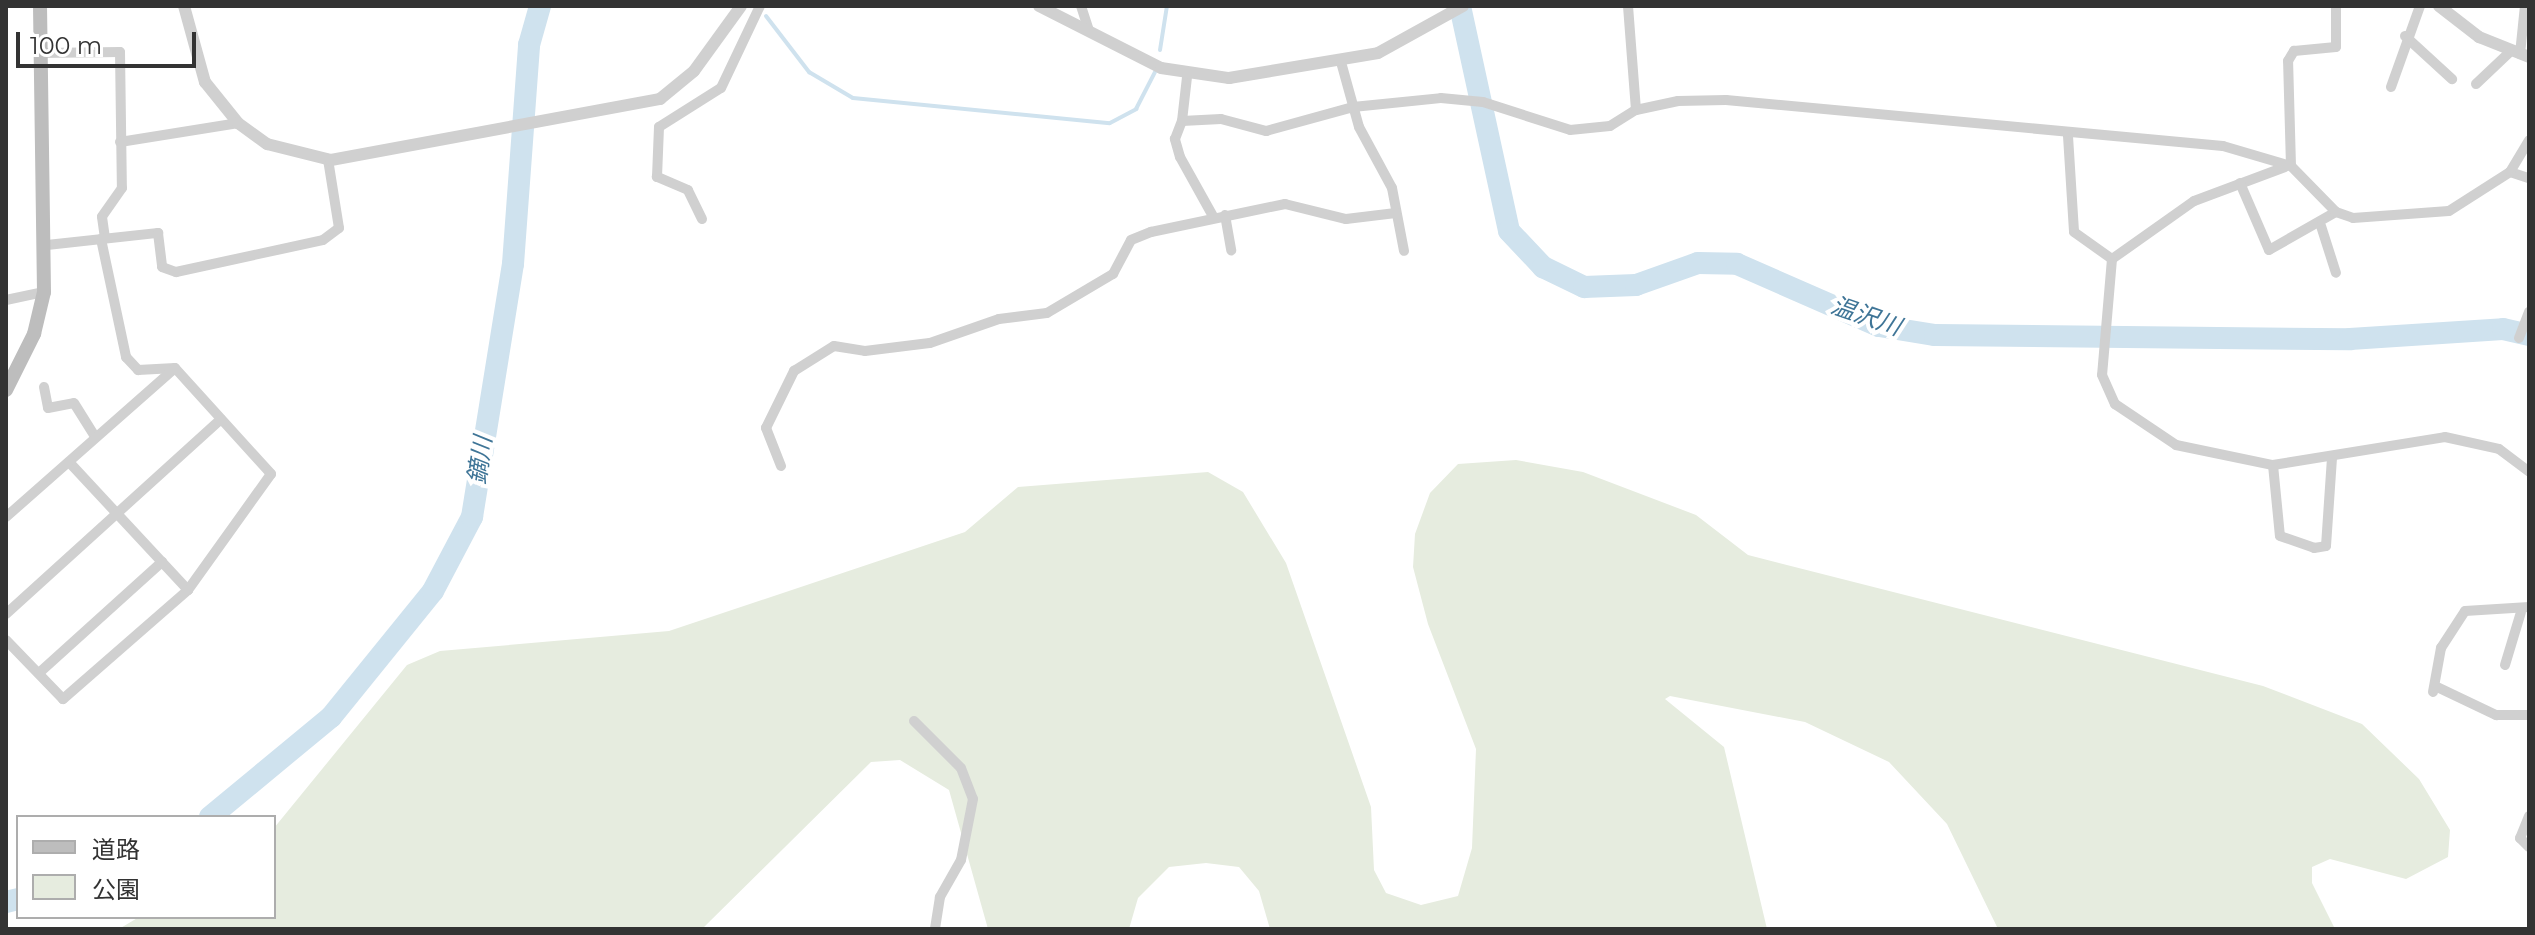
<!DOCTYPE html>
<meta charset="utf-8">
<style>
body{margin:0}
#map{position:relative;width:2535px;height:935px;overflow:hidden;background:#fff;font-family:Montserrat,"Noto Sans JP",sans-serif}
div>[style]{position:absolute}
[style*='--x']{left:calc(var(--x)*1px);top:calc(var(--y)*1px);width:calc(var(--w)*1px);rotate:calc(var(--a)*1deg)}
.green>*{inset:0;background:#e6ecdf}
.stream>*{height:4px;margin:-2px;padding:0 2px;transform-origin:2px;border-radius:2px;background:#cfe2ee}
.river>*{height:22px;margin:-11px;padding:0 11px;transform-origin:11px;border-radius:11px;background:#cfe2ee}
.minor>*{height:10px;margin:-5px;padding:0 5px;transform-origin:5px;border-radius:5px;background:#d0d0d0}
.tertiary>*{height:12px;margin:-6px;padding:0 6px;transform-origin:6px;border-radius:6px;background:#d0d0d0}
.secondary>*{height:14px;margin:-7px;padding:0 7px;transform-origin:7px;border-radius:7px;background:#bdbdbd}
span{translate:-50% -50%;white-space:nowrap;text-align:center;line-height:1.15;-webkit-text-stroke:8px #fff;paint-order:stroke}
.water-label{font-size:24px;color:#3f7597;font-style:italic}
.frame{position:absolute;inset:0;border:8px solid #333;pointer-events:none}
.legend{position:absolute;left:16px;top:815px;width:260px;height:104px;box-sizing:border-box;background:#fff;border:2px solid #adadad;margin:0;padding:10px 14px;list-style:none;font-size:24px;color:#333}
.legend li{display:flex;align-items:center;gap:16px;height:40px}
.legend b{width:40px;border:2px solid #adadad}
.scale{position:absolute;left:16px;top:32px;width:180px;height:36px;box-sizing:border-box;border:4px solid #333;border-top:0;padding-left:10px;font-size:24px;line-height:28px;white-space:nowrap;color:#333;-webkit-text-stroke:6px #fff;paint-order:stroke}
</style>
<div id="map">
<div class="green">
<i style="clip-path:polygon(1516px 460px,1583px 472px,1696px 515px,1748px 555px,2263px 686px,2362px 724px,2419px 779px,2450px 830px,2448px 857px,2406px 879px,2330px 859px,2312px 867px,2312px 883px,2335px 929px,1998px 929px,1947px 824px,1889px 762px,1805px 722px,1670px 696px,1665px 699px,1724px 747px,1767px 929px,1270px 929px,1259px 891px,1239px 867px,1206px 863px,1169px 867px,1138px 898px,1129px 929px,988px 929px,949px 790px,900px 760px,871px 762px,702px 929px,119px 929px,139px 917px,274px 917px,274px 828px,407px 665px,440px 651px,669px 631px,965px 532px,1018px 487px,1208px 472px,1243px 492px,1286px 563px,1371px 807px,1374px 870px,1386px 893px,1421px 905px,1458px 896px,1472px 848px,1476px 749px,1428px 624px,1413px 567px,1415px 534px,1430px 493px,1458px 464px)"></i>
</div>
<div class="stream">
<i style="--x:766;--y:16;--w:71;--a:52.5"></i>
<i style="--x:809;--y:72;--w:51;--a:30.6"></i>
<i style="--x:853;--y:98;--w:258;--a:5.6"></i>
<i style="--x:1110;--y:123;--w:30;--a:-28"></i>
<i style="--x:1136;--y:109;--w:42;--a:-62.8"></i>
<i style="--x:1160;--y:50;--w:45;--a:-81"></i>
</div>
<div class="river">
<i style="--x:1460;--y:6;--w:230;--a:77.7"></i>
<i style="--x:1509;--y:231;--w:50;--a:46.6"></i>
<i style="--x:1543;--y:267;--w:46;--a:26"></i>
<i style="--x:1584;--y:287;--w:52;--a:-2.2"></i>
<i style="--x:1636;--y:285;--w:66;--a:-19.5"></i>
<i style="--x:1698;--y:263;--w:39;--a:1"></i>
<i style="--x:1737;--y:264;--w:155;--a:23.6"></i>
<i style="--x:1879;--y:326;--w:57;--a:9.1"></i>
<i style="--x:1935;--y:335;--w:415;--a:0.6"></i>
<i style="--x:2350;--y:339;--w:153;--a:-3.7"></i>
<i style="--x:2503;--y:329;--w:27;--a:13"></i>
<i style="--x:210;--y:817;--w:157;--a:-39.6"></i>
<i style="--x:331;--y:717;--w:162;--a:-51"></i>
<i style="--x:433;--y:591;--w:84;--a:-62.2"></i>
<i style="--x:472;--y:517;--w:256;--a:-80.8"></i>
<i style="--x:513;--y:264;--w:220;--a:-85.8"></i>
<i style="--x:529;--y:45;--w:41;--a:-74.2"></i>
<i style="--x:6;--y:902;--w:12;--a:-14"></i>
</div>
<div class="minor">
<i style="--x:1081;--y:6;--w:26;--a:72"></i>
<i style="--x:1628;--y:6;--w:104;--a:85.6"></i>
<i style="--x:2405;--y:36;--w:64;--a:42.5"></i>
<i style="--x:41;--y:53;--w:79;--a:-0.7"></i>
<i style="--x:120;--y:52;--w:136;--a:89.2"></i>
<i style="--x:122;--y:188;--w:35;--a:125"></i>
<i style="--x:102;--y:217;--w:21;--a:82"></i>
<i style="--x:2520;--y:54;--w:48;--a:-84.1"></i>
<i style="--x:1341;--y:62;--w:67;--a:74.5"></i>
<i style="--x:1359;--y:127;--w:69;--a:61.6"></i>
<i style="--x:1392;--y:188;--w:64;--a:79.2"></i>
<i style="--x:2476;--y:84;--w:50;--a:-43.4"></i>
<i style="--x:2391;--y:87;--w:86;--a:-70.3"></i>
<i style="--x:1182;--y:121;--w:44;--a:-83.5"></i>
<i style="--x:2068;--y:136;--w:96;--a:86.4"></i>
<i style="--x:2074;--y:232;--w:47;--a:35.4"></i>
<i style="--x:120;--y:142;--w:120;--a:-9.1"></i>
<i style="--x:2291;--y:166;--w:105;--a:-91.6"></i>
<i style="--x:2288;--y:61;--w:12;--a:-59"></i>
<i style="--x:2294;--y:51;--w:42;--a:-5.4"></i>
<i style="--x:2336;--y:47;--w:41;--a:-90"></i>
<i style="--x:2285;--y:167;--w:97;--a:159.5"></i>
<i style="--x:2194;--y:201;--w:100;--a:144.7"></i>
<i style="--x:2112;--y:259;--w:116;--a:94.9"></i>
<i style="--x:2102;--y:375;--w:32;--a:66"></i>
<i style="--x:2115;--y:404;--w:73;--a:33.9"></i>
<i style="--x:2176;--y:445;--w:99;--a:11.7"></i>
<i style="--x:2273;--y:465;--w:174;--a:-9.2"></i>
<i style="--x:2445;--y:437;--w:55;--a:12.5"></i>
<i style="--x:2499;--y:449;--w:38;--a:37"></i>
<i style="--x:2510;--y:172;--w:20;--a:18"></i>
<i style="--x:2240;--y:183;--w:73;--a:66.6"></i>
<i style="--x:2269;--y:250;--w:77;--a:-29.6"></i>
<i style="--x:1225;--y:215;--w:36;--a:80"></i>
<i style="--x:1214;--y:218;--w:70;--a:-119.1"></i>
<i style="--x:1180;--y:157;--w:19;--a:-106"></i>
<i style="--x:1175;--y:139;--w:19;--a:-69"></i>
<i style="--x:1182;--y:121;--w:39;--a:-3"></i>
<i style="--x:1221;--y:119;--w:47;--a:14.9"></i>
<i style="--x:1266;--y:131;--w:90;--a:-15.4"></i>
<i style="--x:1353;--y:107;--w:88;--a:-5.8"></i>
<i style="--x:1441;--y:98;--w:42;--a:5.4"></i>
<i style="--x:1483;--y:102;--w:91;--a:17.8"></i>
<i style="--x:1570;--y:130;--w:40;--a:-5.7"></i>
<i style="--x:1610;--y:126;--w:31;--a:-32"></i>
<i style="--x:1636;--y:110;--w:43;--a:-12.1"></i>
<i style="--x:1678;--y:101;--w:48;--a:-1.2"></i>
<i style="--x:1726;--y:100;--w:499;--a:5.3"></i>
<i style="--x:2223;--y:146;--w:71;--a:16.4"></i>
<i style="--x:2291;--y:166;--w:64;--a:45.6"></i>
<i style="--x:2336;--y:212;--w:18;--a:19"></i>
<i style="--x:2353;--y:218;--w:96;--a:-4.2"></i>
<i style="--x:2449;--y:211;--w:72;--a:-32.6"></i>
<i style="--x:2510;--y:172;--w:37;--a:-59"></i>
<i style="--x:702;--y:219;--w:32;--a:-116"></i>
<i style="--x:688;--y:190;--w:34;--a:-157"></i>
<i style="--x:657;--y:177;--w:50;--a:-87.7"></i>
<i style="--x:659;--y:127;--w:73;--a:-32.2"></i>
<i style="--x:721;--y:88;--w:91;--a:-64.6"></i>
<i style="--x:2321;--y:226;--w:49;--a:72.3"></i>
<i style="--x:101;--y:239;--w:121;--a:78"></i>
<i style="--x:126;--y:357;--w:18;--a:47"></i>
<i style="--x:138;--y:370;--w:37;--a:-3"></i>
<i style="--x:47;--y:245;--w:112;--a:-6.2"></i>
<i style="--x:158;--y:233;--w:34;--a:83"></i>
<i style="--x:162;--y:267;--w:15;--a:20"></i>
<i style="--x:176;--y:272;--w:150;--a:-12.3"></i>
<i style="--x:323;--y:240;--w:20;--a:-37"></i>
<i style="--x:339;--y:228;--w:70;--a:-99.1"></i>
<i style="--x:6;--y:300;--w:39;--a:-12"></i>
<i style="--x:2519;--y:338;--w:28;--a:-69"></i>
<i style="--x:44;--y:387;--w:21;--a:79"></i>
<i style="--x:48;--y:408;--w:26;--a:-11"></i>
<i style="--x:74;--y:403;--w:40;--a:58"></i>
<i style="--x:69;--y:462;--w:175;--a:47.1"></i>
<i style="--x:2273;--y:465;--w:71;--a:84.4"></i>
<i style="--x:2280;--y:536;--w:36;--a:19"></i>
<i style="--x:2314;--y:548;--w:12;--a:-9"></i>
<i style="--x:2326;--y:546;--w:88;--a:-86.1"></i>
<i style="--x:781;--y:466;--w:41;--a:-111.5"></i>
<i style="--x:766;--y:428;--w:64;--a:-63.8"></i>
<i style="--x:794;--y:371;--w:47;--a:-32"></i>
<i style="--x:834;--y:346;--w:31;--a:9"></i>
<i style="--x:865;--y:351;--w:65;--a:-7"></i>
<i style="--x:930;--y:343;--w:73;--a:-19.2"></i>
<i style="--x:999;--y:319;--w:48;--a:-7.1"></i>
<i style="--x:1047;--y:313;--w:77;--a:-30.6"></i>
<i style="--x:1113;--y:274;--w:38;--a:-62"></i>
<i style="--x:1131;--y:240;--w:22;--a:-22"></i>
<i style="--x:1151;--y:232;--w:137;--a:-11.8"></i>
<i style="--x:1285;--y:204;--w:63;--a:13.8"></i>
<i style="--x:1346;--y:219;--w:50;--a:-6.8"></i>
<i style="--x:6;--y:517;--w:225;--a:-41.4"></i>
<i style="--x:175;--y:368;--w:143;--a:47.8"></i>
<i style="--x:271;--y:474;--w:143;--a:125.6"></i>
<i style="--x:188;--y:590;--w:166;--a:138.9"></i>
<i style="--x:63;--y:699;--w:82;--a:-134"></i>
<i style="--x:6;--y:614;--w:290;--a:-42.2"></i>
<i style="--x:2505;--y:665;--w:55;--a:-73.2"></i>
<i style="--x:39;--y:673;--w:166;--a:-42.1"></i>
<i style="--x:2435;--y:686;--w:68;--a:25.4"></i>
<i style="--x:2496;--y:715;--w:33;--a:0"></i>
<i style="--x:2433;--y:692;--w:45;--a:-79.7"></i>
<i style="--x:2441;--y:648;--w:44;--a:-57"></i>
<i style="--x:2465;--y:611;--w:64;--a:-3.6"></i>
<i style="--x:914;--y:721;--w:66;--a:45"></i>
<i style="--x:961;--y:768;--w:33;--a:69"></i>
<i style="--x:973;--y:799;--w:62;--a:101.1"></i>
<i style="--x:961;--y:860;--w:43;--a:119.6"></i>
<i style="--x:940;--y:897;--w:32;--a:99"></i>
<i style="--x:2529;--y:816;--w:24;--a:112"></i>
<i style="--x:2520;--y:838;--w:13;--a:45"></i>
</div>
<div class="tertiary">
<i style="--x:184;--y:6;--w:79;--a:74.6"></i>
<i style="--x:205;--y:82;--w:53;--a:51.2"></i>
<i style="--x:238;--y:123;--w:36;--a:36"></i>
<i style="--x:267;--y:144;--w:66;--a:14"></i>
<i style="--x:331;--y:160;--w:335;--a:-10.5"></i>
<i style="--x:660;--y:99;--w:44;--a:-39.5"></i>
<i style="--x:694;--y:71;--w:80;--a:-54.1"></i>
<i style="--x:1039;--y:6;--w:137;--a:26.9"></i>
<i style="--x:1161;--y:68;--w:69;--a:8.4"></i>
<i style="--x:1229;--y:78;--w:151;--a:-9.5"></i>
<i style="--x:1378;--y:53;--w:97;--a:-28.9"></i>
<i style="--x:2439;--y:6;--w:51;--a:37.8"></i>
<i style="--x:2479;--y:37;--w:54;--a:21.8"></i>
</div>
<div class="secondary">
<i style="--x:6;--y:390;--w:63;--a:-63.4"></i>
<i style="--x:34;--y:334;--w:43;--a:-76.6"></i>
<i style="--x:44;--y:292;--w:286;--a:-90.8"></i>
</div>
<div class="water-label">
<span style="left:1866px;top:316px;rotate:19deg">温沢川</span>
<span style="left:480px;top:460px;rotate:-82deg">鏑川</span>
</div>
<div class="frame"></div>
<ul class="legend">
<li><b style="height:10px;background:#bdbdbd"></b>道路</li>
<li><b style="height:22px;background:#e6ecdf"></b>公園</li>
</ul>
<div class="scale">100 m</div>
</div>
